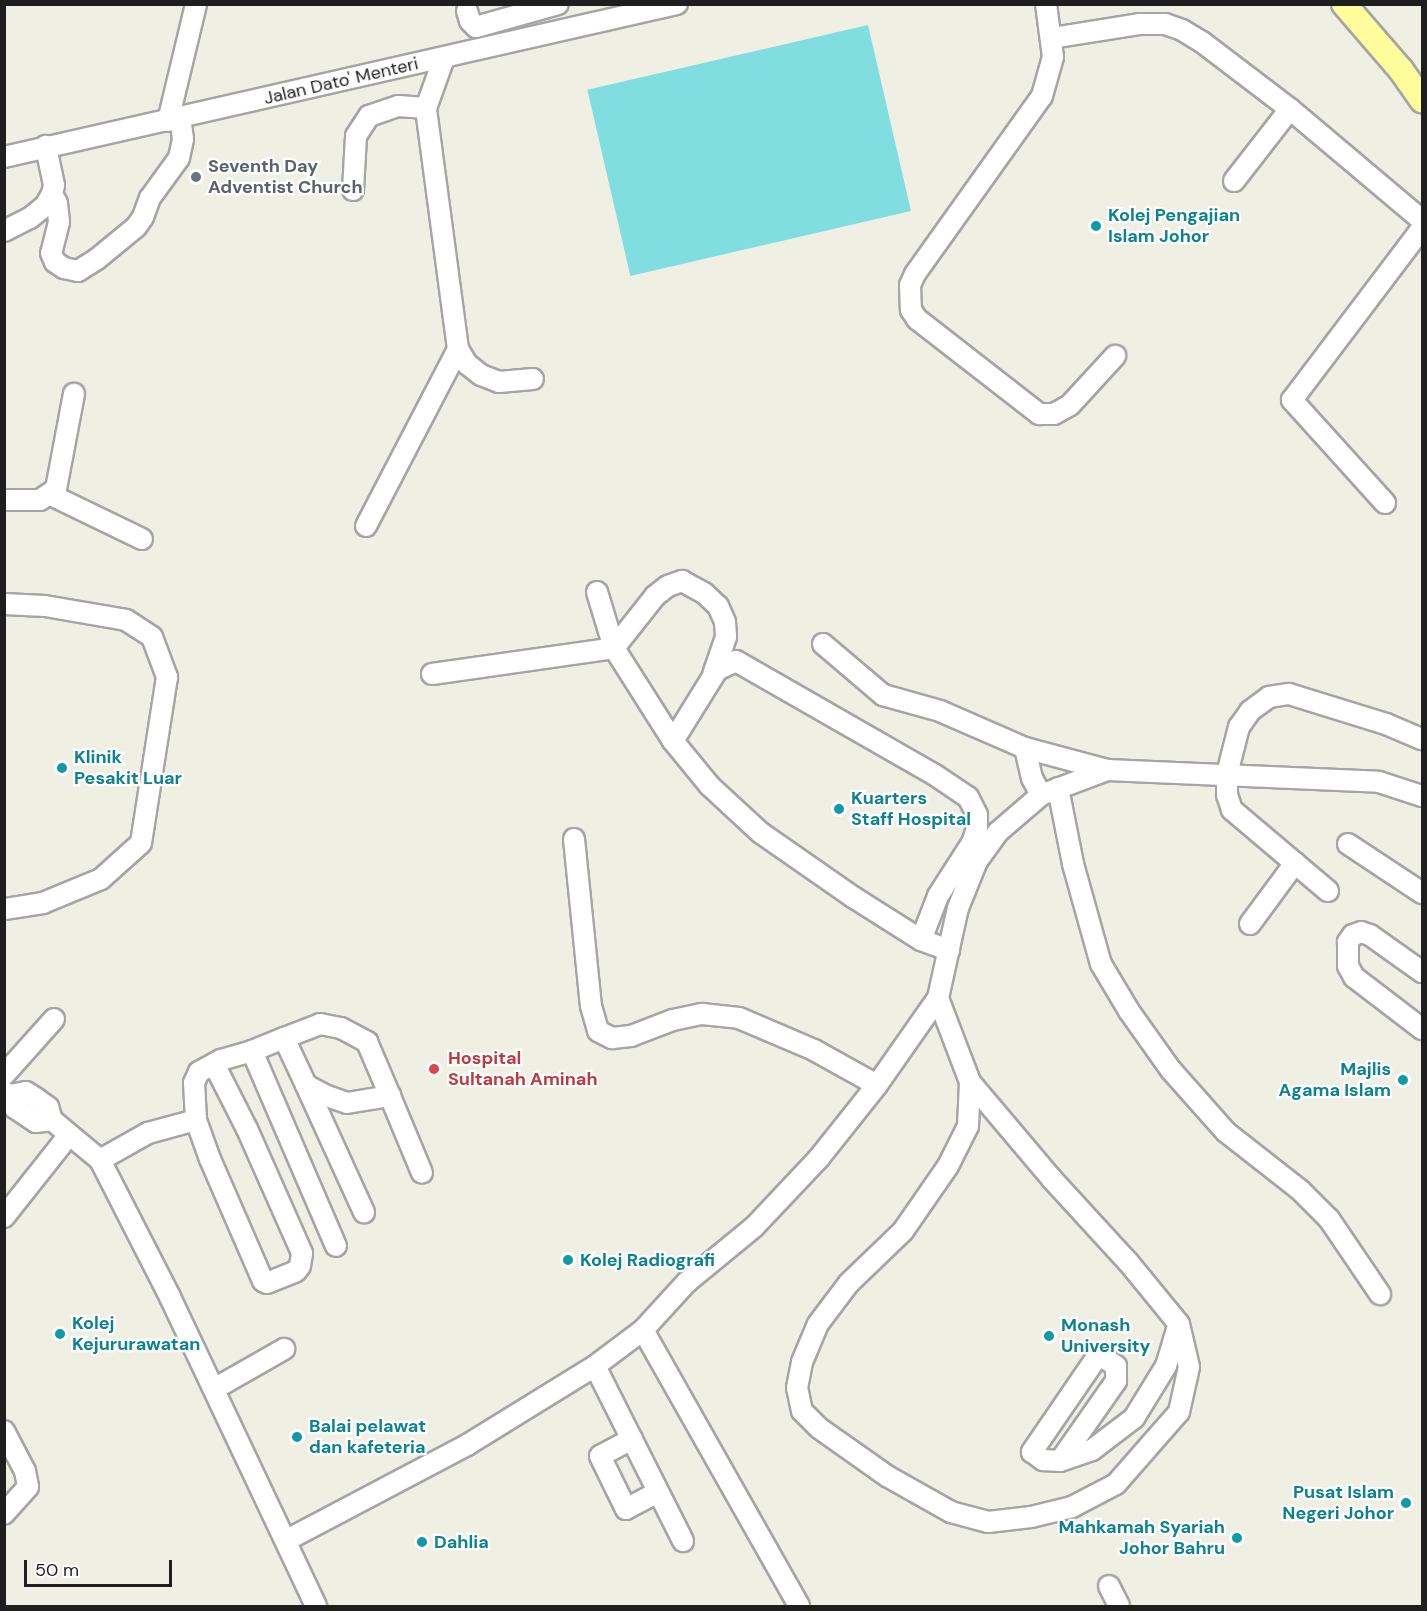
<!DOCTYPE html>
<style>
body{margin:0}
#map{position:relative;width:1427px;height:1611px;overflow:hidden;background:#efefe4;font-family:"DM Sans",sans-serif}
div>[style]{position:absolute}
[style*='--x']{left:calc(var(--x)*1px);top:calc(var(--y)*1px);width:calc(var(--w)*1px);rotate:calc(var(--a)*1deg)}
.pitch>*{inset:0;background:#80dee0;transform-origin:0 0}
.roads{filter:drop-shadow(2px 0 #a5a5a5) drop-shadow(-2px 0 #a5a5a5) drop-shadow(0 2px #a5a5a5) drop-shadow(0 -2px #a5a5a5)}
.minor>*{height:20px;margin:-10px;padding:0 10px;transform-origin:10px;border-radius:10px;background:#fff}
.major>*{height:24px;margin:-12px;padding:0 12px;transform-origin:12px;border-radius:12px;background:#fefc9b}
.dots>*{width:16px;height:16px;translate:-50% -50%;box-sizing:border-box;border:3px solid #fff;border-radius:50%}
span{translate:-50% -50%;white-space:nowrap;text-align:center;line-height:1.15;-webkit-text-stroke:4.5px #fff;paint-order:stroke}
.street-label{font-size:18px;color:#1e1e1e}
.worship-label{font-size:18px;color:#5b616d;font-weight:700}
.left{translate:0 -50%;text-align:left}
.culture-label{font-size:18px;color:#0d838f;font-weight:700}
.right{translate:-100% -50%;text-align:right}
.health-label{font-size:18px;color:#be3a42;font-weight:700}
.frame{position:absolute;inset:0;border:6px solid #1e1e1e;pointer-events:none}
.scale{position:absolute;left:24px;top:1560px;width:148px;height:27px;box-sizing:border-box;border:3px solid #1e1e1e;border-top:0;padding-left:8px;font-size:18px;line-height:21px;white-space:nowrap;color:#1e1e1e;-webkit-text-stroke:4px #fff;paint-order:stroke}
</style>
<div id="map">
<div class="pitch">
<i style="left:868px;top:25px;width:191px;height:288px;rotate:77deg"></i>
</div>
<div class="roads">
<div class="minor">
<i style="--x:1046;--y:4;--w:53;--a:82.5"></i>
<i style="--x:1053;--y:57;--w:41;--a:105.8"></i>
<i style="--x:1042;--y:96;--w:219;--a:125.5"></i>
<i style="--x:915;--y:274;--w:12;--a:114"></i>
<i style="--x:910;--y:285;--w:25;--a:88"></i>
<i style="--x:911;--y:310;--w:11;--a:56"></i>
<i style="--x:917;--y:319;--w:155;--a:37.9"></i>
<i style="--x:1039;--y:414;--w:15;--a:0"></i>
<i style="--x:1054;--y:414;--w:18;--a:-29"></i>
<i style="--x:1070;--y:405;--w:67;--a:-47.4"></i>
<i style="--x:467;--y:11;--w:10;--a:73"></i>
<i style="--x:470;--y:21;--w:8;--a:45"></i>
<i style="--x:476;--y:27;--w:85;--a:-15.7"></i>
<i style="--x:1052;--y:38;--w:88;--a:-9.1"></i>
<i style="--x:1139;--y:24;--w:26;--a:0"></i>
<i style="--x:1165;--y:24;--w:18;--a:19"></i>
<i style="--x:1182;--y:30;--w:23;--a:31"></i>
<i style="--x:1202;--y:42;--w:111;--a:37.3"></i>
<i style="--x:1290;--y:109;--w:172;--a:40.1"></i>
<i style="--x:168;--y:121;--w:120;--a:-76.5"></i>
<i style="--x:4;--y:157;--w:690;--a:-12.81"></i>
<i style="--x:1234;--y:181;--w:91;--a:-52.1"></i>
<i style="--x:353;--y:190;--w:54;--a:-86.8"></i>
<i style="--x:356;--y:136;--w:24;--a:-57"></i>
<i style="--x:369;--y:116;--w:31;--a:-19"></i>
<i style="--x:398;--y:106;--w:28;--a:4"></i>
<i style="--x:52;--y:194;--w:10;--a:61"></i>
<i style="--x:57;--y:203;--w:19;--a:84"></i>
<i style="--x:59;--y:222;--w:32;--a:104"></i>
<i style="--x:51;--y:253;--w:10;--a:66"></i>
<i style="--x:55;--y:262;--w:11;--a:34"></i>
<i style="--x:64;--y:268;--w:14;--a:12"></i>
<i style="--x:78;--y:271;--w:22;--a:-32"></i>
<i style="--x:97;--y:259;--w:50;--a:-39.4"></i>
<i style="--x:136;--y:227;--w:12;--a:-55"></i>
<i style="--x:143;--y:217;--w:20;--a:-70"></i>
<i style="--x:150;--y:198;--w:49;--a:-54.1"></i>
<i style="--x:179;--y:158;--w:19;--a:-78"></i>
<i style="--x:183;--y:139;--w:21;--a:-98"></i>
<i style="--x:4;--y:231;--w:29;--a:-27"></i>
<i style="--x:30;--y:218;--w:19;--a:-39"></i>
<i style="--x:45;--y:206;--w:14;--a:-60"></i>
<i style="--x:52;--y:194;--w:9;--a:-77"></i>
<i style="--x:54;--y:185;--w:40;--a:-102"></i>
<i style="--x:458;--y:349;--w:17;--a:59"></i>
<i style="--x:467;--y:364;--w:18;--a:38"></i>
<i style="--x:481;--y:375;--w:19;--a:21"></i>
<i style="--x:499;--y:382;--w:34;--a:-5"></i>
<i style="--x:51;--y:495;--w:101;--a:25.8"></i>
<i style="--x:4;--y:500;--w:36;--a:0"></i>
<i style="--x:40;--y:500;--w:19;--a:-35"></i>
<i style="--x:56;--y:489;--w:97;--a:-79.3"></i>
<i style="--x:1385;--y:503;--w:139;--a:-132.1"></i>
<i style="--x:1292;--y:400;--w:216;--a:-52.9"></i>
<i style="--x:366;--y:526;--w:199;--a:-62.5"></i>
<i style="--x:458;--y:349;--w:243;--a:-97.6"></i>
<i style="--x:426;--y:108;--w:53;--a:-70.2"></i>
<i style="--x:597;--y:592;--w:59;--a:73.1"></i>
<i style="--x:4;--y:604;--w:41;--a:2.8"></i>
<i style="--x:45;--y:606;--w:82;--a:9.8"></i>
<i style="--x:126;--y:620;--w:31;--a:33"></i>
<i style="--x:152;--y:637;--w:43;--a:69.4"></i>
<i style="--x:167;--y:677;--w:168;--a:98.9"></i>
<i style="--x:141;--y:843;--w:54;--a:138"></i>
<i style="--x:101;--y:879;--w:63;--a:157.5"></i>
<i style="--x:43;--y:903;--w:39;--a:171"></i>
<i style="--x:823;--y:644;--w:79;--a:40.4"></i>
<i style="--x:883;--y:695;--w:59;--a:15.7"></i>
<i style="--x:940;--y:711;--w:93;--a:23.5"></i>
<i style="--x:1025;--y:748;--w:85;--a:15"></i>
<i style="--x:1107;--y:770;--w:272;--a:2.5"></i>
<i style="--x:1379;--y:782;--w:45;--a:18"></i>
<i style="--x:614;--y:648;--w:66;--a:-51.7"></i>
<i style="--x:655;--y:596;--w:16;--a:-38"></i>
<i style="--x:668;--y:586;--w:15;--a:-20"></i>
<i style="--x:682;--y:581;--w:25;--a:29"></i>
<i style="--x:704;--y:593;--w:19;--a:43"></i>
<i style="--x:718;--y:606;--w:17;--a:66"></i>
<i style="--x:725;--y:622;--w:15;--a:86"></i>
<i style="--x:726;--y:637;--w:39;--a:109"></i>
<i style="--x:432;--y:674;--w:184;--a:-8.1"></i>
<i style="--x:614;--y:648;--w:110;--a:57.6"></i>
<i style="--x:673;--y:741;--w:58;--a:50.6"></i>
<i style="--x:710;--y:786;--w:69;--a:42.7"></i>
<i style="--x:761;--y:833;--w:112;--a:34.8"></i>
<i style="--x:853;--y:897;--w:80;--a:32.3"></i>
<i style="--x:921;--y:940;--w:30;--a:20"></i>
<i style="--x:673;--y:741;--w:84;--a:-58.2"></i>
<i style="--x:717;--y:670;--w:21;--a:-25"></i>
<i style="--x:736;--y:661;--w:229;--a:29.8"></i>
<i style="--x:935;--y:775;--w:40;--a:34"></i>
<i style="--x:968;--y:797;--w:20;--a:63"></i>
<i style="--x:977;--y:815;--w:13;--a:90"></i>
<i style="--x:977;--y:828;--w:16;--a:108"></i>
<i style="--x:972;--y:843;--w:63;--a:122.7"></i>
<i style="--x:938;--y:896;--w:47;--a:111.1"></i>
<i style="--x:1025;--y:748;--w:31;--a:77"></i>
<i style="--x:1032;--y:778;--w:19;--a:62"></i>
<i style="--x:1058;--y:788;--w:77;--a:78.8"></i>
<i style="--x:1073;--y:864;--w:104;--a:74.4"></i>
<i style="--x:1101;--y:964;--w:55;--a:59.2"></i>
<i style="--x:1129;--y:1011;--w:72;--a:54.6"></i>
<i style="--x:1171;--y:1070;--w:83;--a:48.4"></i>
<i style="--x:1226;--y:1132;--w:94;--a:38.1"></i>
<i style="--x:1300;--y:1190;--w:41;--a:45"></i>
<i style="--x:1329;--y:1219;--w:91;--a:55.8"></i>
<i style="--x:574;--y:839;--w:168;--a:84.2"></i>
<i style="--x:591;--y:1006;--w:26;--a:74"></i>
<i style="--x:598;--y:1031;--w:16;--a:27"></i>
<i style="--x:612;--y:1038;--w:19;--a:-6"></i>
<i style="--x:631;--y:1036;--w:45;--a:-20.9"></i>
<i style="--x:673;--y:1020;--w:30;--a:-12"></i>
<i style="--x:702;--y:1014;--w:37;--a:6"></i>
<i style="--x:739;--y:1018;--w:82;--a:23.1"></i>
<i style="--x:814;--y:1050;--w:72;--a:29.1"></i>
<i style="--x:1348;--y:844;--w:89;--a:33.5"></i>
<i style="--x:1328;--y:891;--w:126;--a:-139.8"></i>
<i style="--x:1232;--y:810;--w:16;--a:-108"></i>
<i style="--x:1227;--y:795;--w:21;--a:-90"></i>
<i style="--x:1227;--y:774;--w:49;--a:-75.7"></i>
<i style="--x:1239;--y:727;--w:19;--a:-55"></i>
<i style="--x:1250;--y:711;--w:24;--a:-36"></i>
<i style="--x:1269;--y:697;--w:20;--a:-9"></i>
<i style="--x:1289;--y:694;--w:102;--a:17.2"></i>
<i style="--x:1386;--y:724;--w:39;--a:23"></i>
<i style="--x:1250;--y:924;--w:76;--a:-53.6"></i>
<i style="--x:1422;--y:972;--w:64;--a:-144.6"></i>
<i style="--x:1370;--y:935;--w:9;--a:-162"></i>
<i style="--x:1361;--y:932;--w:9;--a:159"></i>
<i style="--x:1353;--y:935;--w:9;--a:126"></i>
<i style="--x:1348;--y:942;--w:24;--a:90"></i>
<i style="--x:1348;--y:966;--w:13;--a:61"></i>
<i style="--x:1354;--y:977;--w:86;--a:37.4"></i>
<i style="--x:938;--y:998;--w:90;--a:69.1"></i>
<i style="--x:970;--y:1082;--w:126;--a:49.8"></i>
<i style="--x:1051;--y:1178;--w:115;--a:47.5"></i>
<i style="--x:1129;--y:1263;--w:79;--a:50.7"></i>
<i style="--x:1179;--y:1324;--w:44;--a:76.9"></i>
<i style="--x:1189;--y:1367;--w:46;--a:102.5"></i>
<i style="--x:1179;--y:1412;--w:96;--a:131.2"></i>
<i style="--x:1116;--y:1484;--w:50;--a:152.4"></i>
<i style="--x:1072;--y:1507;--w:42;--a:166.3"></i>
<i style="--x:1031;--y:1517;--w:43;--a:173.4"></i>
<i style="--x:988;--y:1522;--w:38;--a:-165"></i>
<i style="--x:951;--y:1512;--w:73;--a:-150.6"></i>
<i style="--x:887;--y:1476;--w:83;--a:-144.8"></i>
<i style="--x:819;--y:1428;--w:24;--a:-135"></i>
<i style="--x:802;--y:1411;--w:24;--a:-102"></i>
<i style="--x:797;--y:1388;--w:26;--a:-79"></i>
<i style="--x:802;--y:1362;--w:41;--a:-67.2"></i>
<i style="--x:818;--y:1324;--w:51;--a:-52.9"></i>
<i style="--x:849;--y:1283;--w:75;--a:-43.9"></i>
<i style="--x:903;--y:1231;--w:79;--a:-55.3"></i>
<i style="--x:948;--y:1166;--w:45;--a:-63.4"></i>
<i style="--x:968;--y:1126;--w:44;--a:-87.4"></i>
<i style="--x:284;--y:1038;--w:39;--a:-21"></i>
<i style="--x:320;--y:1024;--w:21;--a:11"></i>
<i style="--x:341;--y:1028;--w:30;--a:28"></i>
<i style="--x:367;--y:1042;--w:59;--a:66.9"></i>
<i style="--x:252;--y:1051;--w:35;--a:-22"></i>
<i style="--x:284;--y:1038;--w:52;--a:64.9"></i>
<i style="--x:306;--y:1085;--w:24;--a:28"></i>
<i style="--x:327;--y:1096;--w:21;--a:19"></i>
<i style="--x:347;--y:1103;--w:44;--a:-9.2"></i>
<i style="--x:390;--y:1096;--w:83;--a:67.4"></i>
<i style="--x:4;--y:1075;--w:75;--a:-48.2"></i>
<i style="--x:306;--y:1085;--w:140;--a:65.5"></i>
<i style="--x:4;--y:1092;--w:7;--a:27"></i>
<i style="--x:10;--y:1095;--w:16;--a:-11"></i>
<i style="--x:26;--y:1092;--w:13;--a:32"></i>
<i style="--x:37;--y:1099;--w:14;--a:36"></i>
<i style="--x:48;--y:1107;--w:14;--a:73"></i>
<i style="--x:52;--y:1120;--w:62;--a:39.8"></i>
<i style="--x:100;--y:1160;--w:154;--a:62.9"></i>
<i style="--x:170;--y:1297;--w:342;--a:64.7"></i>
<i style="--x:10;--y:1095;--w:14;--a:69"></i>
<i style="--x:15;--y:1108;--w:25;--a:34"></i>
<i style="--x:36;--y:1122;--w:16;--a:-7"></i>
<i style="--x:196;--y:1120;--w:37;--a:-93"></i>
<i style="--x:194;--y:1083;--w:12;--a:-66"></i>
<i style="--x:199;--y:1072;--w:25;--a:-29"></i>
<i style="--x:221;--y:1060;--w:32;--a:-16"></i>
<i style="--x:252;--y:1051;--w:212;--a:66.7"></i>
<i style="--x:100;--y:1160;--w:55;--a:-29.4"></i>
<i style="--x:148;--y:1133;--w:50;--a:-15.2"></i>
<i style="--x:196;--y:1120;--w:41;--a:70.3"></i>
<i style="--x:210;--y:1159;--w:133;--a:66.5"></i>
<i style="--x:263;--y:1281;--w:4;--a:27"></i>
<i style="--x:267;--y:1283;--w:31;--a:-22"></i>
<i style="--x:296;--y:1271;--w:6;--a:-51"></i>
<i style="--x:300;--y:1266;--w:13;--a:-81"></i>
<i style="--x:302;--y:1253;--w:136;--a:-113.9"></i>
<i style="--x:247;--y:1129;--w:73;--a:-116.9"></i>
<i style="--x:4;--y:1217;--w:105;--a:-51.6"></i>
<i style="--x:643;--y:1330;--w:317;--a:60.5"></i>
<i style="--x:595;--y:1366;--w:196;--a:63.3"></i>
<i style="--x:214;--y:1389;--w:81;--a:-29.7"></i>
<i style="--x:4;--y:1431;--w:45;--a:62.3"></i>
<i style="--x:25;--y:1471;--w:16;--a:79"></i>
<i style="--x:28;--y:1487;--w:36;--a:132"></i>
<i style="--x:632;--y:1439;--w:36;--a:152"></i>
<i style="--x:600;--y:1456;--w:59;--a:63.9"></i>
<i style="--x:626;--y:1509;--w:36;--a:-28"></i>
<i style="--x:1060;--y:1461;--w:98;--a:-55"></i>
<i style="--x:1116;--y:1381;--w:15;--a:-90"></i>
<i style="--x:1116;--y:1366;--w:21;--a:-145"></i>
<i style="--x:1099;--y:1354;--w:119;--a:124.4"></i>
<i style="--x:1032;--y:1452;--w:14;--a:36"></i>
<i style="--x:1043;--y:1460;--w:17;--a:3"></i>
<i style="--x:1060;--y:1461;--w:34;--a:-19"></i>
<i style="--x:1092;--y:1450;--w:53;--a:-37.3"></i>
<i style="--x:1134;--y:1418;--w:61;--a:-58.4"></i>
<i style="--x:1166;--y:1366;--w:42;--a:-73.3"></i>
<i style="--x:287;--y:1540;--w:204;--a:-27.8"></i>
<i style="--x:467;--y:1445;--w:150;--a:-31.7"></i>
<i style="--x:595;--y:1366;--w:60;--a:-36.9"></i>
<i style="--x:643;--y:1330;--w:65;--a:-47.5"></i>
<i style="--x:687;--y:1282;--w:87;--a:-39.4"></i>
<i style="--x:754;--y:1227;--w:95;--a:-46.7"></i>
<i style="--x:819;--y:1158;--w:93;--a:-51.5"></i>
<i style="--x:877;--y:1085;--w:106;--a:-55"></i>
<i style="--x:938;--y:998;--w:92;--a:-77.5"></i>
<i style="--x:958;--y:908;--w:51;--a:-68"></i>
<i style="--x:977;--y:861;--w:36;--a:-54"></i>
<i style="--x:998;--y:832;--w:57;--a:-40.7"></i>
<i style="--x:1041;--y:795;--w:71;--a:-20.7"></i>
<i style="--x:1109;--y:1586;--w:22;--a:63"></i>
</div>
<div class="major">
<i style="--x:1344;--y:4;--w:87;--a:49.2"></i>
<i style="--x:1401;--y:70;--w:37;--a:55"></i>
</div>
</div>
<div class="dots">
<i style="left:196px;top:177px;background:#6b7280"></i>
<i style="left:1096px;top:226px;background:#0f9aa8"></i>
<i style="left:62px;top:768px;background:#0f9aa8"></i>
<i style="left:839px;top:809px;background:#0f9aa8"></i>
<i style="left:434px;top:1069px;background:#e0444e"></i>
<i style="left:1403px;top:1080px;background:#0f9aa8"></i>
<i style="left:568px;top:1260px;background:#0f9aa8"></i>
<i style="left:60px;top:1334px;background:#0f9aa8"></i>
<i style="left:1049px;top:1336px;background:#0f9aa8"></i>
<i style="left:297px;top:1437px;background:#0f9aa8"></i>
<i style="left:1406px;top:1503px;background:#0f9aa8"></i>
<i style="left:1237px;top:1538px;background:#0f9aa8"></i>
<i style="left:422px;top:1542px;background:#0f9aa8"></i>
</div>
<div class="street-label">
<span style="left:341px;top:81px;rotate:-13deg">Jalan Dato' Menteri</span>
</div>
<div class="worship-label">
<span class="left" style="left:208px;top:177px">Seventh Day<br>Adventist Church</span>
</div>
<div class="culture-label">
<span class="left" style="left:1108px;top:226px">Kolej Pengajian<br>Islam Johor</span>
<span class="left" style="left:74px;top:768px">Klinik<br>Pesakit Luar</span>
<span class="left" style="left:851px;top:809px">Kuarters<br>Staff Hospital</span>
<span class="right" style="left:1391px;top:1080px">Majlis<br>Agama Islam</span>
<span class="left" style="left:580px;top:1260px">Kolej Radiografi</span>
<span class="left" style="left:72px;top:1334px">Kolej<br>Kejururawatan</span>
<span class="left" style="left:1061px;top:1336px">Monash<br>University</span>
<span class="left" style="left:309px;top:1437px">Balai pelawat<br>dan kafeteria</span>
<span class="right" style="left:1394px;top:1503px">Pusat Islam<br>Negeri Johor</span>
<span class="right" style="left:1225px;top:1538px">Mahkamah Syariah<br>Johor Bahru</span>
<span class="left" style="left:434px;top:1542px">Dahlia</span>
</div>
<div class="health-label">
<span class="left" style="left:448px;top:1069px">Hospital<br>Sultanah Aminah</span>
</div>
<div class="frame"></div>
<div class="scale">50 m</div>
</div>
